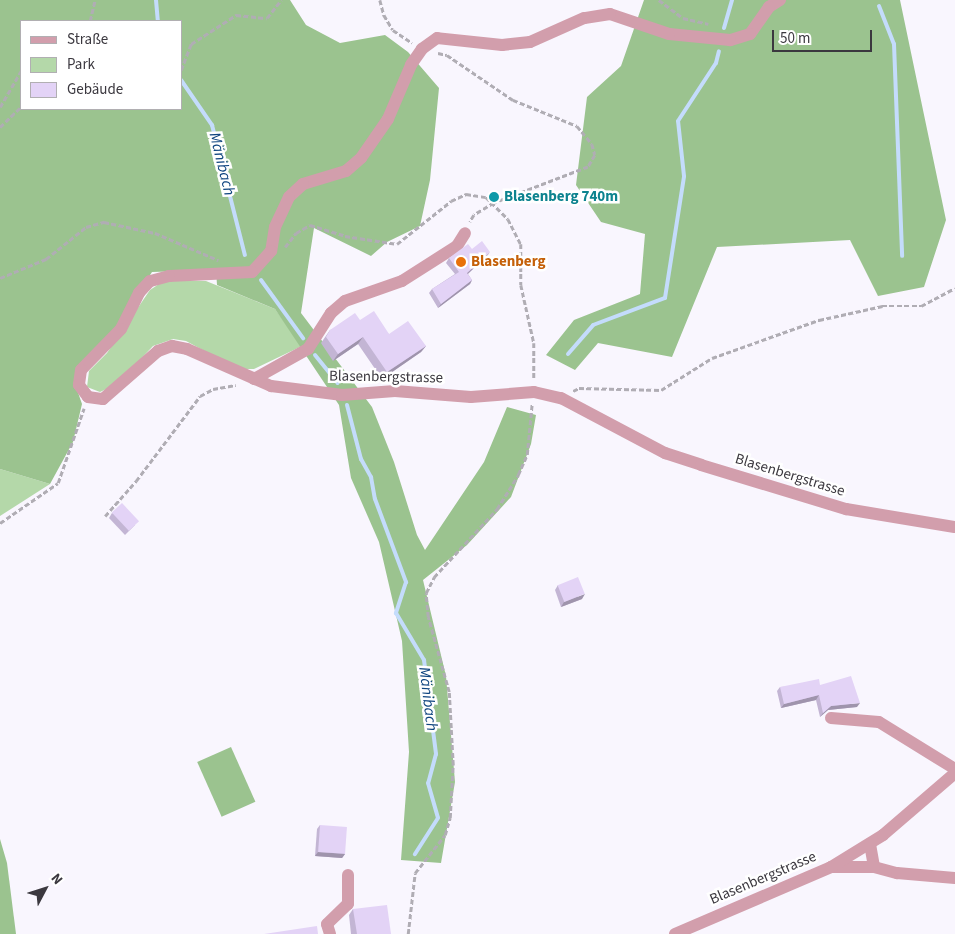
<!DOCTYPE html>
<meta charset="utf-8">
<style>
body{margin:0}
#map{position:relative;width:955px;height:934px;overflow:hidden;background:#f9f6fe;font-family:"Source Sans 3",sans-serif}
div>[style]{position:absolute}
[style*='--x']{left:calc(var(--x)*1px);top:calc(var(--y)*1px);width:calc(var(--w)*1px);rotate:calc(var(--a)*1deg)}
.green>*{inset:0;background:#b4d8a9}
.forest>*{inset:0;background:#9bc38f;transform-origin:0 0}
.stream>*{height:4px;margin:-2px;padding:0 2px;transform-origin:2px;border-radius:2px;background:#c4dcfc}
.path>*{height:2.5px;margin-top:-1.25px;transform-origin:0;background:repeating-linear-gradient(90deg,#b0adb4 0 5px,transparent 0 7.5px)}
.minor>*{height:12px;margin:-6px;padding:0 6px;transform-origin:6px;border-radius:6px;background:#d29eac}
.wall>*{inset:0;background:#c3b5d4}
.shaded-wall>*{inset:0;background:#9f94ac}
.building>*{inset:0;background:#e3d3f6;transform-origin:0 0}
.dots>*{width:14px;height:14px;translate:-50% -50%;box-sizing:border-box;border:2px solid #fff;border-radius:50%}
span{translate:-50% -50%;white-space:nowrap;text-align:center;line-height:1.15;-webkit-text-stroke:5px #fff;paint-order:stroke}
.culture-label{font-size:15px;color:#0d838f;font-weight:700}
.left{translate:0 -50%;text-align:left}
.food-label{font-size:15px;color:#c56008;font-weight:700}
.street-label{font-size:15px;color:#3b383f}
.water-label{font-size:16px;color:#0e447f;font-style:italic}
.legend{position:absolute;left:20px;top:20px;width:162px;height:90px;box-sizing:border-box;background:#fff;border:1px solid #b1afb2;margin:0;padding:6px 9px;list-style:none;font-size:15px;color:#3b383f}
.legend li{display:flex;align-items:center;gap:10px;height:25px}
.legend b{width:25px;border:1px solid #b1afb2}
.north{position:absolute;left:20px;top:864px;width:50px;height:50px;-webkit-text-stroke:4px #fff;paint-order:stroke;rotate:50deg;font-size:14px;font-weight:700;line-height:20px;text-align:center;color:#3b383f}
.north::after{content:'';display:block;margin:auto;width:18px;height:22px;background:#3b383f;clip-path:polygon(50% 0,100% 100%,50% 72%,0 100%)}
.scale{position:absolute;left:772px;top:30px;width:100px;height:22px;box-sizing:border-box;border:2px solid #3b383f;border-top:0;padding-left:6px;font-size:15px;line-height:18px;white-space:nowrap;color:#3b383f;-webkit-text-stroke:4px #fff;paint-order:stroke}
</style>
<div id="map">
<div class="green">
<i style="clip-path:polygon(165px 280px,206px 281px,275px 309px,302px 346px,254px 369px,238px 369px,186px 341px,173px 339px,153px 346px,117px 384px,100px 392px,87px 387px,89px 371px,107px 353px,150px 290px)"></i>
<i style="clip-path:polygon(0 469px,50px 484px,0 516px)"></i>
</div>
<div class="forest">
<i style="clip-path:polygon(evenodd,0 0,290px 0,306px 25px,340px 43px,385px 35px,408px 52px,439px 88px,430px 180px,420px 226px,387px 242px,371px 256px,314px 228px,301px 313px,372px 407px,394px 462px,417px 535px,425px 550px,484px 462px,507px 407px,536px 415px,531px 444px,511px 497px,467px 545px,423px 580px,446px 676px,455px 782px,441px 863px,401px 860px,409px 752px,402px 641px,379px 542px,351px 478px,339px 405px,275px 309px,217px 285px,216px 270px,152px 272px,115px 329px,74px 381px,82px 404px,73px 442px,50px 484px,0 469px,0 0,21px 21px,181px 21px,181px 109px,21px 109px,21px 21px)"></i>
<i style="clip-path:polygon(644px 0,900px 0,946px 220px,924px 287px,878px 296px,850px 240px,717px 247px,672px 357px,598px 343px,575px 370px,546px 355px,574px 320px,640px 294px,645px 234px,601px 222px,576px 185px,587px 97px,621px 66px)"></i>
<i style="left:231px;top:747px;width:60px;height:37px;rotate:66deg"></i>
<i style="clip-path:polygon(0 839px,7px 863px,16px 934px,0 934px)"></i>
</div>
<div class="stream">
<i style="--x:156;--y:0;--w:21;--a:85"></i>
<i style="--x:879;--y:6;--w:41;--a:68.5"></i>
<i style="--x:894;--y:44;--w:212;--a:87.8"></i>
<i style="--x:724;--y:28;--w:29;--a:-74"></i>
<i style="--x:181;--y:80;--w:55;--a:55.4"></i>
<i style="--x:212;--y:125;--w:134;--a:75.8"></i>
<i style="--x:261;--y:280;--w:72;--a:54.1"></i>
<i style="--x:568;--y:354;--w:38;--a:-49"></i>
<i style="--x:593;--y:325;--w:77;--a:-20.6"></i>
<i style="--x:665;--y:298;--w:123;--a:-81.1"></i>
<i style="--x:684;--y:176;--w:55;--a:-96.2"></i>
<i style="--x:678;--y:121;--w:69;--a:-56.8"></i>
<i style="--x:716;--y:63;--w:12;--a:-76"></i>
<i style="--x:315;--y:355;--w:36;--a:51"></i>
<i style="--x:347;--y:405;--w:56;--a:75.5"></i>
<i style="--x:361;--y:459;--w:21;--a:61"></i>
<i style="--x:371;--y:477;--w:22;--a:80"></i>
<i style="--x:375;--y:499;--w:89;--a:69.5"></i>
<i style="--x:406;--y:582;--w:33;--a:108"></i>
<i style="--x:396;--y:613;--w:55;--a:59.2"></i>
<i style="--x:424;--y:660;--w:95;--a:82.7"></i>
<i style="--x:436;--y:754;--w:30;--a:105"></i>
<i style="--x:428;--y:783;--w:36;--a:74"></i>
<i style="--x:438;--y:818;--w:43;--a:122.6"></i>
</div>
<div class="path">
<i style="--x:380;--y:0;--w:16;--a:75"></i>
<i style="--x:384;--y:15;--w:17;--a:59"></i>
<i style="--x:393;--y:30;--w:23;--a:34"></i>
<i style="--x:659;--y:0;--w:30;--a:37"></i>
<i style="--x:683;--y:18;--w:26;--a:13"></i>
<i style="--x:90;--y:21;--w:22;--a:-77"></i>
<i style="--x:438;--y:53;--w:9;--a:13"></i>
<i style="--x:447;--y:55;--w:80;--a:34.3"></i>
<i style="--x:513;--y:100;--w:69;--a:22.1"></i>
<i style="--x:577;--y:126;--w:23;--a:50"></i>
<i style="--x:592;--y:144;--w:11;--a:75"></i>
<i style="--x:595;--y:155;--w:14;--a:120"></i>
<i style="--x:588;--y:167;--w:101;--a:159"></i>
<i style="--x:494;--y:203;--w:23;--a:149"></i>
<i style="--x:474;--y:215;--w:8;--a:120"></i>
<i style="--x:181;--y:70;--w:28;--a:-69"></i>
<i style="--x:191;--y:44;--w:54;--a:-32.8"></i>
<i style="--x:236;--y:15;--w:31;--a:6"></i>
<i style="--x:267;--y:18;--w:23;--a:-52"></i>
<i style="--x:0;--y:107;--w:42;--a:-59.7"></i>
<i style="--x:0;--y:127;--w:29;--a:-44"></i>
<i style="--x:285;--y:247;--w:18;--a:-52"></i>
<i style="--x:296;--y:233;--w:16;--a:-30"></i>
<i style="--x:310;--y:225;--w:37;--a:17"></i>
<i style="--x:345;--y:236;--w:53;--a:8.7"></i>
<i style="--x:397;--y:244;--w:69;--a:-38.5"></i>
<i style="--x:451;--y:201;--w:17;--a:-25"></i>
<i style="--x:466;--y:194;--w:20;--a:9"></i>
<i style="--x:486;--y:197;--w:31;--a:45"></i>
<i style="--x:508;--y:219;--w:28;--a:63"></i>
<i style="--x:521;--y:244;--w:41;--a:90"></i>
<i style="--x:521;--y:285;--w:59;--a:77.4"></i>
<i style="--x:534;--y:343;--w:37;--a:90"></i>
<i style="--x:0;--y:278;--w:50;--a:-22.4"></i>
<i style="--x:46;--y:259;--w:51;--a:-38.7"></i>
<i style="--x:86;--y:227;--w:19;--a:-16"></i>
<i style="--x:104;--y:222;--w:52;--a:12.2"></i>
<i style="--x:155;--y:233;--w:69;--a:23.2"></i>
<i style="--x:573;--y:391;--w:7;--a:-27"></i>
<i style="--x:579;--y:388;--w:82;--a:1.4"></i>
<i style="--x:661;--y:390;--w:60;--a:-32.1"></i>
<i style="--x:712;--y:358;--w:114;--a:-19.6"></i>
<i style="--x:819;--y:320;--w:65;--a:-12.5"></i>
<i style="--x:882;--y:306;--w:39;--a:0"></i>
<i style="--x:921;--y:306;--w:38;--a:-28"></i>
<i style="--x:105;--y:516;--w:47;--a:-48.5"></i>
<i style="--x:136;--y:481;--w:106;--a:-53"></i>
<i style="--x:200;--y:396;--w:15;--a:-28"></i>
<i style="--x:213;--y:389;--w:23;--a:-10"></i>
<i style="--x:0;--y:523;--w:70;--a:-34.6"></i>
<i style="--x:58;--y:483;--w:79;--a:-70.9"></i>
<i style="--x:408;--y:934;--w:61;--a:-83.5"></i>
<i style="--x:415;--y:873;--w:48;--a:-51.7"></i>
<i style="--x:445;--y:835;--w:18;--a:-74"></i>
<i style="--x:450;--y:818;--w:53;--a:-86.8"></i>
<i style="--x:453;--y:765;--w:73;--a:-93.1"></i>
<i style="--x:449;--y:692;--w:78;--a:-105.6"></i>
<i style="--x:428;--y:617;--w:24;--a:-95"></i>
<i style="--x:426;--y:593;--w:18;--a:-63"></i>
<i style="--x:434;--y:577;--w:93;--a:-47.2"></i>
<i style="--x:497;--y:509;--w:40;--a:-58"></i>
<i style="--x:518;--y:475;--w:22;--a:-66"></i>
<i style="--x:527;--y:455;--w:52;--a:-84.5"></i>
</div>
<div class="minor">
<i style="--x:780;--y:0;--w:13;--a:148"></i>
<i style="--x:769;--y:7;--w:33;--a:125"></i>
<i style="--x:750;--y:34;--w:21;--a:163"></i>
<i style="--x:730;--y:40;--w:61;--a:-174.4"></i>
<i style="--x:669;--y:34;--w:62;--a:-161.3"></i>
<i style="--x:610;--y:14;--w:26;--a:171"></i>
<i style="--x:584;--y:18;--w:59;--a:156"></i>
<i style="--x:530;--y:42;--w:28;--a:174"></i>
<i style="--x:502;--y:45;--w:65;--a:-173.9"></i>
<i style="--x:437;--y:38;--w:19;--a:144"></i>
<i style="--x:422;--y:49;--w:19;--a:125"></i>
<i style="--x:411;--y:65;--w:59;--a:113.1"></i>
<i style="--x:388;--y:119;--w:47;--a:124.7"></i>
<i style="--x:361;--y:158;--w:20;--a:139"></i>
<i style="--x:346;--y:171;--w:45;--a:163.2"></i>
<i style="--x:303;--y:184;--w:19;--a:137"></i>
<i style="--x:289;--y:197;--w:33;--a:115"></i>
<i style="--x:275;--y:227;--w:24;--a:99"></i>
<i style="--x:271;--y:251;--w:28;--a:132"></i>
<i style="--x:252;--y:272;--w:83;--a:177.2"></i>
<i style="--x:169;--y:276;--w:20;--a:165"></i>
<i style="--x:150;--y:281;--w:16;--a:133"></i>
<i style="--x:139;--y:293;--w:40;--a:116.6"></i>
<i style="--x:121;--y:329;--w:57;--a:134.3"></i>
<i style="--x:81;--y:370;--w:15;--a:98"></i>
<i style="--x:79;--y:385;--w:15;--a:53"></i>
<i style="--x:88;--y:397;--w:15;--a:8"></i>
<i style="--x:103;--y:399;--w:73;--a:-41.1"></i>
<i style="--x:158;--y:351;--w:15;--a:-20"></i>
<i style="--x:172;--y:346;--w:15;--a:11"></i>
<i style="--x:187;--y:349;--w:92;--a:23.8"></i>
<i style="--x:271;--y:386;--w:72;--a:7.2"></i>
<i style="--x:342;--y:395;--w:53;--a:-4.3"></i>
<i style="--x:395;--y:391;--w:76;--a:4.5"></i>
<i style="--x:471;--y:397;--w:63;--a:-4.5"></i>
<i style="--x:534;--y:392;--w:28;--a:13"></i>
<i style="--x:561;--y:398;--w:118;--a:27.9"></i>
<i style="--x:665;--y:453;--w:38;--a:18"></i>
<i style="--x:701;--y:465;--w:152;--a:16.9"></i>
<i style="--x:846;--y:509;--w:110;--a:9.4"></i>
<i style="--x:254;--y:379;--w:62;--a:-29.1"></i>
<i style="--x:308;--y:349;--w:43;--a:-57.4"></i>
<i style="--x:331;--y:313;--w:18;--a:-41"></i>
<i style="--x:345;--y:301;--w:60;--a:-19.3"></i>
<i style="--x:402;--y:281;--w:65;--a:-32.5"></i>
<i style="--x:457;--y:246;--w:15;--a:-58"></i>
<i style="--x:831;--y:718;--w:48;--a:4.8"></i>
<i style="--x:879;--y:722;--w:89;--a:31.7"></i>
<i style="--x:870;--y:844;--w:23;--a:80"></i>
<i style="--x:874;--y:867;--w:24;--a:15"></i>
<i style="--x:897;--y:873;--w:58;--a:4.9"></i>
<i style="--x:831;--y:867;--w:43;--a:0"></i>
<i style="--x:330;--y:934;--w:10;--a:-107"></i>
<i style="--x:327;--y:924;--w:29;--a:-44"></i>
<i style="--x:348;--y:904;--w:29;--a:-90"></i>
<i style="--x:675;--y:934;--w:170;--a:-23.2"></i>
<i style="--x:831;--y:867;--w:61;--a:-31.6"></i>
<i style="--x:883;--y:835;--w:95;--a:-40.7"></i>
</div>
<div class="wall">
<i style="clip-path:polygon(472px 249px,487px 256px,468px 274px,472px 280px,470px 284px,438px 308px,429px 293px,432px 289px,455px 274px,446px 263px,449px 258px)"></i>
<i style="clip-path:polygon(360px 320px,389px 334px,426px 346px,421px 352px,382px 379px,358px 344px,333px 361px,321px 343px,330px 330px)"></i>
<i style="clip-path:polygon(112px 513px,135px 525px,125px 535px,109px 518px)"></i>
<i style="clip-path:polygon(558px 585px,582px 599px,561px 607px,555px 590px)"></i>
<i style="clip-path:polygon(820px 685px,857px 707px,828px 710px,820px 717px,816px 700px,781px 708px,777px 691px,780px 687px)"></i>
<i style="clip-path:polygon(320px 825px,345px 854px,342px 858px,315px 856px,317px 829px)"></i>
<i style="clip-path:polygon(353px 909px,391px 934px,351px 934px,349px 915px)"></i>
</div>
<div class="shaded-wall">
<i style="clip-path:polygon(490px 252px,487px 256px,464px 277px,467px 273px)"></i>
<i style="clip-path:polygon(472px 280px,470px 284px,438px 308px,441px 304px)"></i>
<i style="clip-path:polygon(363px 337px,358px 344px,333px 361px,338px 354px)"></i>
<i style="clip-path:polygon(426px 346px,421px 352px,382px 379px,387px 372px)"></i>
<i style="clip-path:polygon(585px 594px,582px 599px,561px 607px,564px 602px)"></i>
<i style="clip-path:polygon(819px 695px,816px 700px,781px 708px,784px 704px)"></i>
<i style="clip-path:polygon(860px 703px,857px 707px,828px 710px,820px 717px,823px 713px,831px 706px)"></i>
<i style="clip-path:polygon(318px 852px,345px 854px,342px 858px,315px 856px)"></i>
</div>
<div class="building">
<i style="clip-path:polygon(482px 241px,490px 252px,467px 273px,472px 280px,441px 304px,432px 289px,459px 272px,449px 258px,468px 244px,472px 249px)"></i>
<i style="clip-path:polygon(374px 311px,389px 334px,408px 321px,426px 346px,387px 372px,363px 337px,338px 354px,326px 337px,330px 330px,355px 313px,360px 320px)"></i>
<i style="left:122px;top:503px;width:25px;height:14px;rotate:47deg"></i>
<i style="left:578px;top:577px;width:18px;height:22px;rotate:68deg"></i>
<i style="clip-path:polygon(851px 676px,860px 703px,831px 706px,823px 713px,819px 695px,784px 704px,780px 687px,819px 679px,820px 685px)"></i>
<i style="left:320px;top:825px;width:27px;height:27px;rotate:4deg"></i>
<i style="clip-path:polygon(387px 905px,391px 934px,357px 934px,353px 909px)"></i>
<i style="clip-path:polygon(317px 926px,318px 934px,264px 934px)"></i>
</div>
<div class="dots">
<i style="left:494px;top:197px;background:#0f9aa8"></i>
<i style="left:461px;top:262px;background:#e8710a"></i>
</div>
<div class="culture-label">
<span class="left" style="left:504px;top:197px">Blasenberg 740m</span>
</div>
<div class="food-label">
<span class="left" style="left:471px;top:262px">Blasenberg</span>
</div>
<div class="street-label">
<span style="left:386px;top:377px;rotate:1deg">Blasenbergstrasse</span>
<span style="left:790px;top:475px;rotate:17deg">Blasenbergstrasse</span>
<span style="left:763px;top:878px;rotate:-23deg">Blasenbergstrasse</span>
</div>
<div class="water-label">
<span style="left:222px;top:164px;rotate:76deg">Mänibach</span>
<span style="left:428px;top:699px;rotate:83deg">Mänibach</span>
</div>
<ul class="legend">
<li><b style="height:6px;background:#d29eac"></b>Straße</li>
<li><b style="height:14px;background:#b4d8a9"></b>Park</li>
<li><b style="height:14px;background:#e3d3f6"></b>Gebäude</li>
</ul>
<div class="north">N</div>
<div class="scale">50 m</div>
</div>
